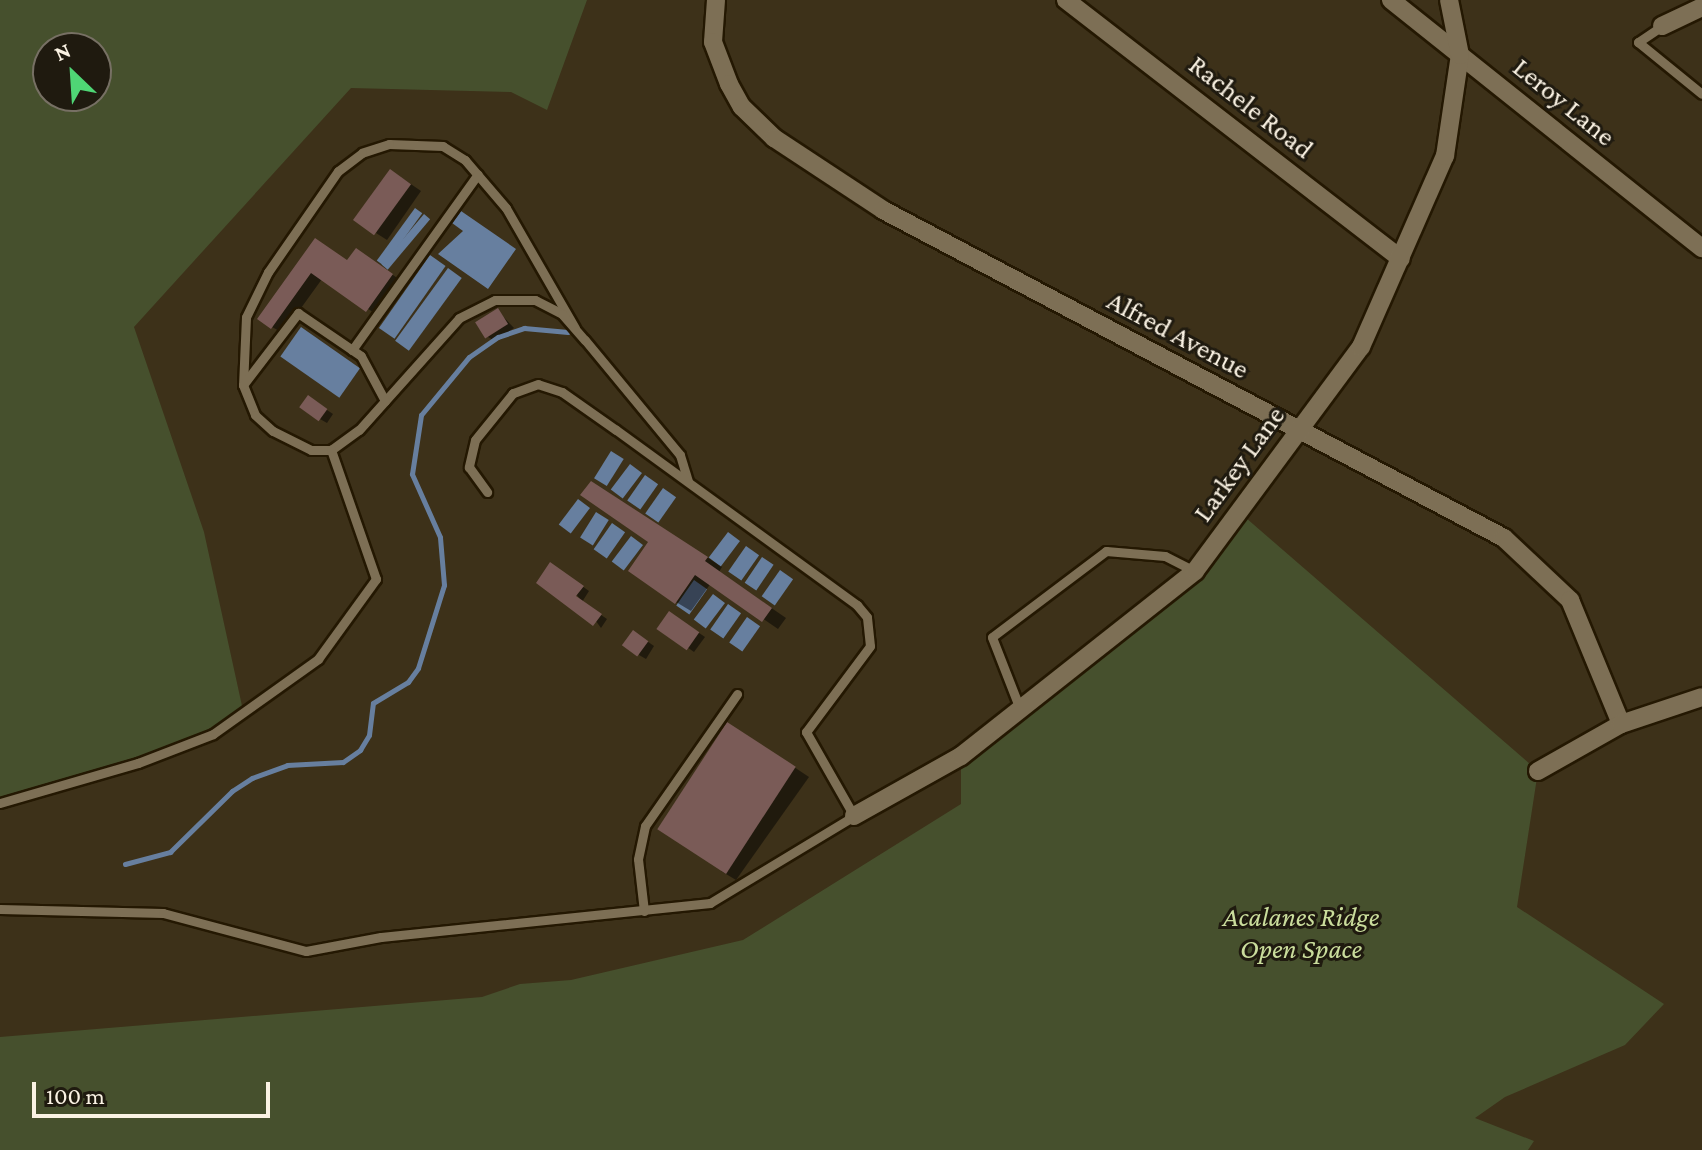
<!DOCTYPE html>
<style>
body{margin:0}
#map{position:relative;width:1702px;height:1150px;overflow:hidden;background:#3d3119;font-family:"Crimson Pro",serif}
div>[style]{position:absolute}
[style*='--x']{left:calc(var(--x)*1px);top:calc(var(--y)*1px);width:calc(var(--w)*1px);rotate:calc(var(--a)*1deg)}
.green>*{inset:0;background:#46502d}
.water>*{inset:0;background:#677f9f;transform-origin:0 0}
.shadow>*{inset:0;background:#0007}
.stream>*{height:5px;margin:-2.5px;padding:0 2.5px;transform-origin:2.5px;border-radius:2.5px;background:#677f9f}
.building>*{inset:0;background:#7a5b57;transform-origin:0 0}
.roads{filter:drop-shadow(2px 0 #241802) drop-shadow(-2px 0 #241802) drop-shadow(0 2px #241802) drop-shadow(0 -2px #241802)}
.lane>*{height:9px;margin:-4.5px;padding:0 4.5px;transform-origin:4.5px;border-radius:4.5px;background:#7d6f55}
.street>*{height:18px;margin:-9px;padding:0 9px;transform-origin:9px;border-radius:9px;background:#7d6f55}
span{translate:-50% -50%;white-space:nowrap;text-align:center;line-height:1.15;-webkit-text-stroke:6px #1f1a0f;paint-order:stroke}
.street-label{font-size:28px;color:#faf2e3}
.park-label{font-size:28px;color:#cadd9c;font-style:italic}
.north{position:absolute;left:32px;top:32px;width:80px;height:80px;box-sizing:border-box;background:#1f1a0f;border:2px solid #777064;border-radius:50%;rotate:335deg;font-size:22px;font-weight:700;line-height:32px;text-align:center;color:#faf2e3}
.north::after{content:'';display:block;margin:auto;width:28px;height:36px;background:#4fd675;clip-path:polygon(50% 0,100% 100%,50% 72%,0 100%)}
.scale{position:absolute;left:32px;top:1082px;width:238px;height:36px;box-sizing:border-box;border:4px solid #faf2e3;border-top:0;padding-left:10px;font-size:24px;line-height:28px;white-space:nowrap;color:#faf2e3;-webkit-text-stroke:6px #1f1a0f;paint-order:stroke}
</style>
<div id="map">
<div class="green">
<i style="clip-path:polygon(evenodd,0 0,587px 0,547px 110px,511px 92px,351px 88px,134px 327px,204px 532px,244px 715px,138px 763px,0 803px,0 0,48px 48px,96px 48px,96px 96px,48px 96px,48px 48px)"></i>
<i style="clip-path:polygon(1238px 511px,1538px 771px,1517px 907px,1664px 1004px,1625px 1045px,1505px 1097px,1475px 1118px,1534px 1141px,1528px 1150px,0 1150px,0 1037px,482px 997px,520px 984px,571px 980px,743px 940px,961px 804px,961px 756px,1195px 571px)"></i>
</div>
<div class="water">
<i style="left:415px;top:208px;width:9px;height:65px;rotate:36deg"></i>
<i style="clip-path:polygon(461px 211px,516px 249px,488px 289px,438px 254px,463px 231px,452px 223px)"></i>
<i style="left:424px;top:214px;width:8px;height:66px;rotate:40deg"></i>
<i style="left:430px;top:255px;width:19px;height:89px;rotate:35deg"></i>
<i style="left:448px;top:268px;width:17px;height:90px;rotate:36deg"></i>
<i style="left:301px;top:327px;width:72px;height:36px;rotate:35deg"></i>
<i style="left:611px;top:451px;width:15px;height:32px;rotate:32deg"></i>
<i style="left:630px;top:464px;width:15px;height:32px;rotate:37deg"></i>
<i style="left:645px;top:475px;width:16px;height:31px;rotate:35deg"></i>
<i style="left:663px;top:488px;width:16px;height:31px;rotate:35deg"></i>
<i style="left:578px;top:499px;width:15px;height:32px;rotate:37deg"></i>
<i style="left:596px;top:512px;width:15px;height:30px;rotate:32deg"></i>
<i style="left:612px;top:523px;width:16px;height:32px;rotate:35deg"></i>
<i style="left:728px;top:532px;width:15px;height:32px;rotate:37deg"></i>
<i style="left:631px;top:536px;width:15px;height:32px;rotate:37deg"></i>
<i style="left:746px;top:546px;width:16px;height:31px;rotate:35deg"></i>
<i style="left:762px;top:557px;width:14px;height:31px;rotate:34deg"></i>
<i style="left:780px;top:570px;width:16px;height:32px;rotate:35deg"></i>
<i style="left:694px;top:580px;width:16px;height:31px;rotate:35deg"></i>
<i style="left:713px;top:594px;width:15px;height:32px;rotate:37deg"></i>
<i style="left:728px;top:604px;width:16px;height:31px;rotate:35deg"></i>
<i style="left:747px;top:617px;width:16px;height:31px;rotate:35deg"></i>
</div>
<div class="shadow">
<i style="clip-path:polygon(402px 178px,421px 191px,387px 240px,376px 233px)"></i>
<i style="clip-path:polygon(316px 240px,348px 262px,367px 257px,403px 282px,379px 316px,322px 279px,283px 333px,272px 327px)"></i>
<i style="clip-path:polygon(498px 311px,514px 328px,495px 341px,488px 337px)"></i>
<i style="clip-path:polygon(315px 402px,333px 414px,327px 423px,320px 419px)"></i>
<i style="clip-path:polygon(607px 492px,722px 567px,719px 572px,786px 618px,778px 629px,711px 583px,691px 611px,676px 602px,651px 542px)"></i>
<i style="clip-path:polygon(558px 569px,589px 591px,582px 602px,607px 619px,601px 628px)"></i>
<i style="clip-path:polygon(677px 618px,705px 637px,694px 652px,660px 628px)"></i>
<i style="clip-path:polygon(641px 637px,654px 646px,646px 659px,639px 655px)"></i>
<i style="clip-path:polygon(743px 733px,809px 777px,736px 880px,721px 871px)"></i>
</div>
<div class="stream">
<i style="--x:125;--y:864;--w:47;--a:-14.9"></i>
<i style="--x:170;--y:852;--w:87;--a:-44.5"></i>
<i style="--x:232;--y:791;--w:24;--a:-33"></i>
<i style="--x:252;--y:778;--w:37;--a:-20"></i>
<i style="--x:287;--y:765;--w:56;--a:-3.1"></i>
<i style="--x:343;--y:762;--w:21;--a:-35"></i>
<i style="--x:360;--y:750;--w:17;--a:-59"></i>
<i style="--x:369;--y:735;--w:32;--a:-83"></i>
<i style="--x:373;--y:703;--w:41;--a:-31"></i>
<i style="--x:408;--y:682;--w:17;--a:-54"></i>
<i style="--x:418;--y:668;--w:87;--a:-72.6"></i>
<i style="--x:444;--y:585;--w:48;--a:-94.8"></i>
<i style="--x:440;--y:537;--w:69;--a:-114"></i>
<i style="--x:412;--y:474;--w:60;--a:-81.3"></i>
<i style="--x:421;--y:415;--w:75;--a:-50.4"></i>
<i style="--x:469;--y:357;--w:35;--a:-35"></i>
<i style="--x:498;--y:337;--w:28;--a:-19"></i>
<i style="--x:524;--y:328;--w:44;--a:5.2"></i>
</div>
<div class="building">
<i style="left:390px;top:169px;width:26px;height:63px;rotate:36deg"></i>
<i style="clip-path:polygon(315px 238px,347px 260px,356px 248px,393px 274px,366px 312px,311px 273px,271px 329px,257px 319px)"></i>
<i style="left:498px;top:308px;width:19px;height:27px;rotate:58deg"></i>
<i style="left:308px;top:395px;width:24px;height:15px;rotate:36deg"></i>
<i style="clip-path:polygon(591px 481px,708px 557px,705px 561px,772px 608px,762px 622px,695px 575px,675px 604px,628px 571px,648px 542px,580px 495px)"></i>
<i style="clip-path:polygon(550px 562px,584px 586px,576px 596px,602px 614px,593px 626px,536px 583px)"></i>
<i style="left:669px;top:611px;width:37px;height:22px;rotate:35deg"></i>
<i style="left:633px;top:630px;width:19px;height:19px;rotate:36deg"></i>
<i style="left:727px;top:722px;width:82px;height:128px;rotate:33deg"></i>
</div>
<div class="roads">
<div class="lane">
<i style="--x:1662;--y:26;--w:29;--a:146"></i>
<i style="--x:1638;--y:42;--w:82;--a:39.1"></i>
<i style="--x:575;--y:328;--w:138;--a:-119.9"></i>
<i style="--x:506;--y:208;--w:63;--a:-130.5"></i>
<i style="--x:465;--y:160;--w:26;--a:-148"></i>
<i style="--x:443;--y:146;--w:54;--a:-177.9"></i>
<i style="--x:389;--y:144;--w:28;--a:162"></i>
<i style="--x:362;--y:153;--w:30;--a:143"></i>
<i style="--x:338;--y:171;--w:123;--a:124.7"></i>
<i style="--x:268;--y:272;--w:50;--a:116.1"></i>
<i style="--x:246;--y:317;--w:68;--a:92.5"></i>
<i style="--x:243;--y:385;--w:32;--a:68"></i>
<i style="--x:255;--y:415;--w:24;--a:42"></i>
<i style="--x:273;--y:431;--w:42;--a:26.6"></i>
<i style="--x:311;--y:450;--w:20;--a:0"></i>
<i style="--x:331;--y:450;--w:34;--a:-36"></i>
<i style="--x:359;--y:430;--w:150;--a:-48.2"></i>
<i style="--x:459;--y:318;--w:40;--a:-26.6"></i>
<i style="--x:495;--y:300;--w:40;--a:0"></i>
<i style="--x:535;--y:300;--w:30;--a:27"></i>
<i style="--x:562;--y:314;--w:35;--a:49"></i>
<i style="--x:585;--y:340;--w:149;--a:50.4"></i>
<i style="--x:680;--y:455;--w:27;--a:73"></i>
<i style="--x:352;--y:350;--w:216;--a:-54.4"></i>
<i style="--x:243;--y:385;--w:91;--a:-52.6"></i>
<i style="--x:298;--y:313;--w:76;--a:34.3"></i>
<i style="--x:361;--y:356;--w:51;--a:61.9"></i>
<i style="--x:1020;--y:709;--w:77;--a:-111.3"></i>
<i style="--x:992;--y:637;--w:143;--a:-37"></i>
<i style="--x:1106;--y:551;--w:59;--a:4.8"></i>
<i style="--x:1165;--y:556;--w:33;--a:27"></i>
<i style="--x:0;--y:803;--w:144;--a:-16.2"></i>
<i style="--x:138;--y:763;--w:80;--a:-21.1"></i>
<i style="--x:213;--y:734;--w:129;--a:-35.5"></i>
<i style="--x:318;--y:659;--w:99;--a:-54.1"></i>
<i style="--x:376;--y:579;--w:137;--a:-109.2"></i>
<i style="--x:0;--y:909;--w:163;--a:1.4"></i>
<i style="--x:163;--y:913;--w:148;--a:14.9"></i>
<i style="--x:306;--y:951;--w:76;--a:-10.6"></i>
<i style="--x:381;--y:937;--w:331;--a:-5.9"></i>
<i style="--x:710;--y:903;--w:168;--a:-31.1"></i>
<i style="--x:854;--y:816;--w:97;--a:-119.7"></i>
<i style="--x:806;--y:732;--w:107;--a:-53.3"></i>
<i style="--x:870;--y:646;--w:29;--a:-96"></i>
<i style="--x:867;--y:617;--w:16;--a:-130"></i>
<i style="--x:857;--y:605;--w:298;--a:-144"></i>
<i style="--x:616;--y:430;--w:66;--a:-144.9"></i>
<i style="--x:562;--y:392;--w:25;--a:-162"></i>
<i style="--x:538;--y:384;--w:27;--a:160"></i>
<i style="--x:513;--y:393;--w:60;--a:129"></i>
<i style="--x:475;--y:440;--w:28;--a:103"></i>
<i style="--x:469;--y:467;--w:31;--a:54"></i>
<i style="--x:644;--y:911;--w:52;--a:-96.6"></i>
<i style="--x:638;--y:859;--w:34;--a:-78"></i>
<i style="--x:645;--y:826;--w:161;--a:-55.1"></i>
</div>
<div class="street">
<i style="--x:716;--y:0;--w:42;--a:94.1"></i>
<i style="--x:713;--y:42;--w:45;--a:69.1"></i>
<i style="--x:729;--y:84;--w:26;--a:61"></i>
<i style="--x:742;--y:107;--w:45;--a:44.1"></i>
<i style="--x:774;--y:138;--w:131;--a:33.4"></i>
<i style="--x:883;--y:210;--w:702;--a:27.84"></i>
<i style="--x:1504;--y:538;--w:91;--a:43.2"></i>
<i style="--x:1570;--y:600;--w:134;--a:67.6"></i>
<i style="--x:1066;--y:0;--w:423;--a:37.7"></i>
<i style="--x:1391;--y:0;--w:398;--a:38.6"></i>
<i style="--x:1662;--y:26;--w:44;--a:-25.4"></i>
<i style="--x:1538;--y:771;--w:95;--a:-29.5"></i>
<i style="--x:1621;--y:724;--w:85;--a:-18.4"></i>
<i style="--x:854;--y:816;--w:123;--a:-29.3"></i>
<i style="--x:961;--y:756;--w:298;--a:-38.3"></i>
<i style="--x:1195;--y:571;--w:279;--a:-53.5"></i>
<i style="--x:1361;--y:347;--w:209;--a:-66.3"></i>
<i style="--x:1445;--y:156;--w:102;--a:-81.6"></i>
<i style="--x:1460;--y:55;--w:56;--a:-101.3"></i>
</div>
</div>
<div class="street-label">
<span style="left:1564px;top:102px;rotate:39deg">Leroy Lane</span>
<span style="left:1251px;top:107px;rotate:38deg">Rachele Road</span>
<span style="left:1178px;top:335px;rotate:28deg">Alfred Avenue</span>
<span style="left:1239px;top:464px;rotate:-54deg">Larkey Lane</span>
</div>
<div class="park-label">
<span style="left:1301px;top:933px">Acalanes Ridge<br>Open Space</span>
</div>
<div class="north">N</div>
<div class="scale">100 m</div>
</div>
